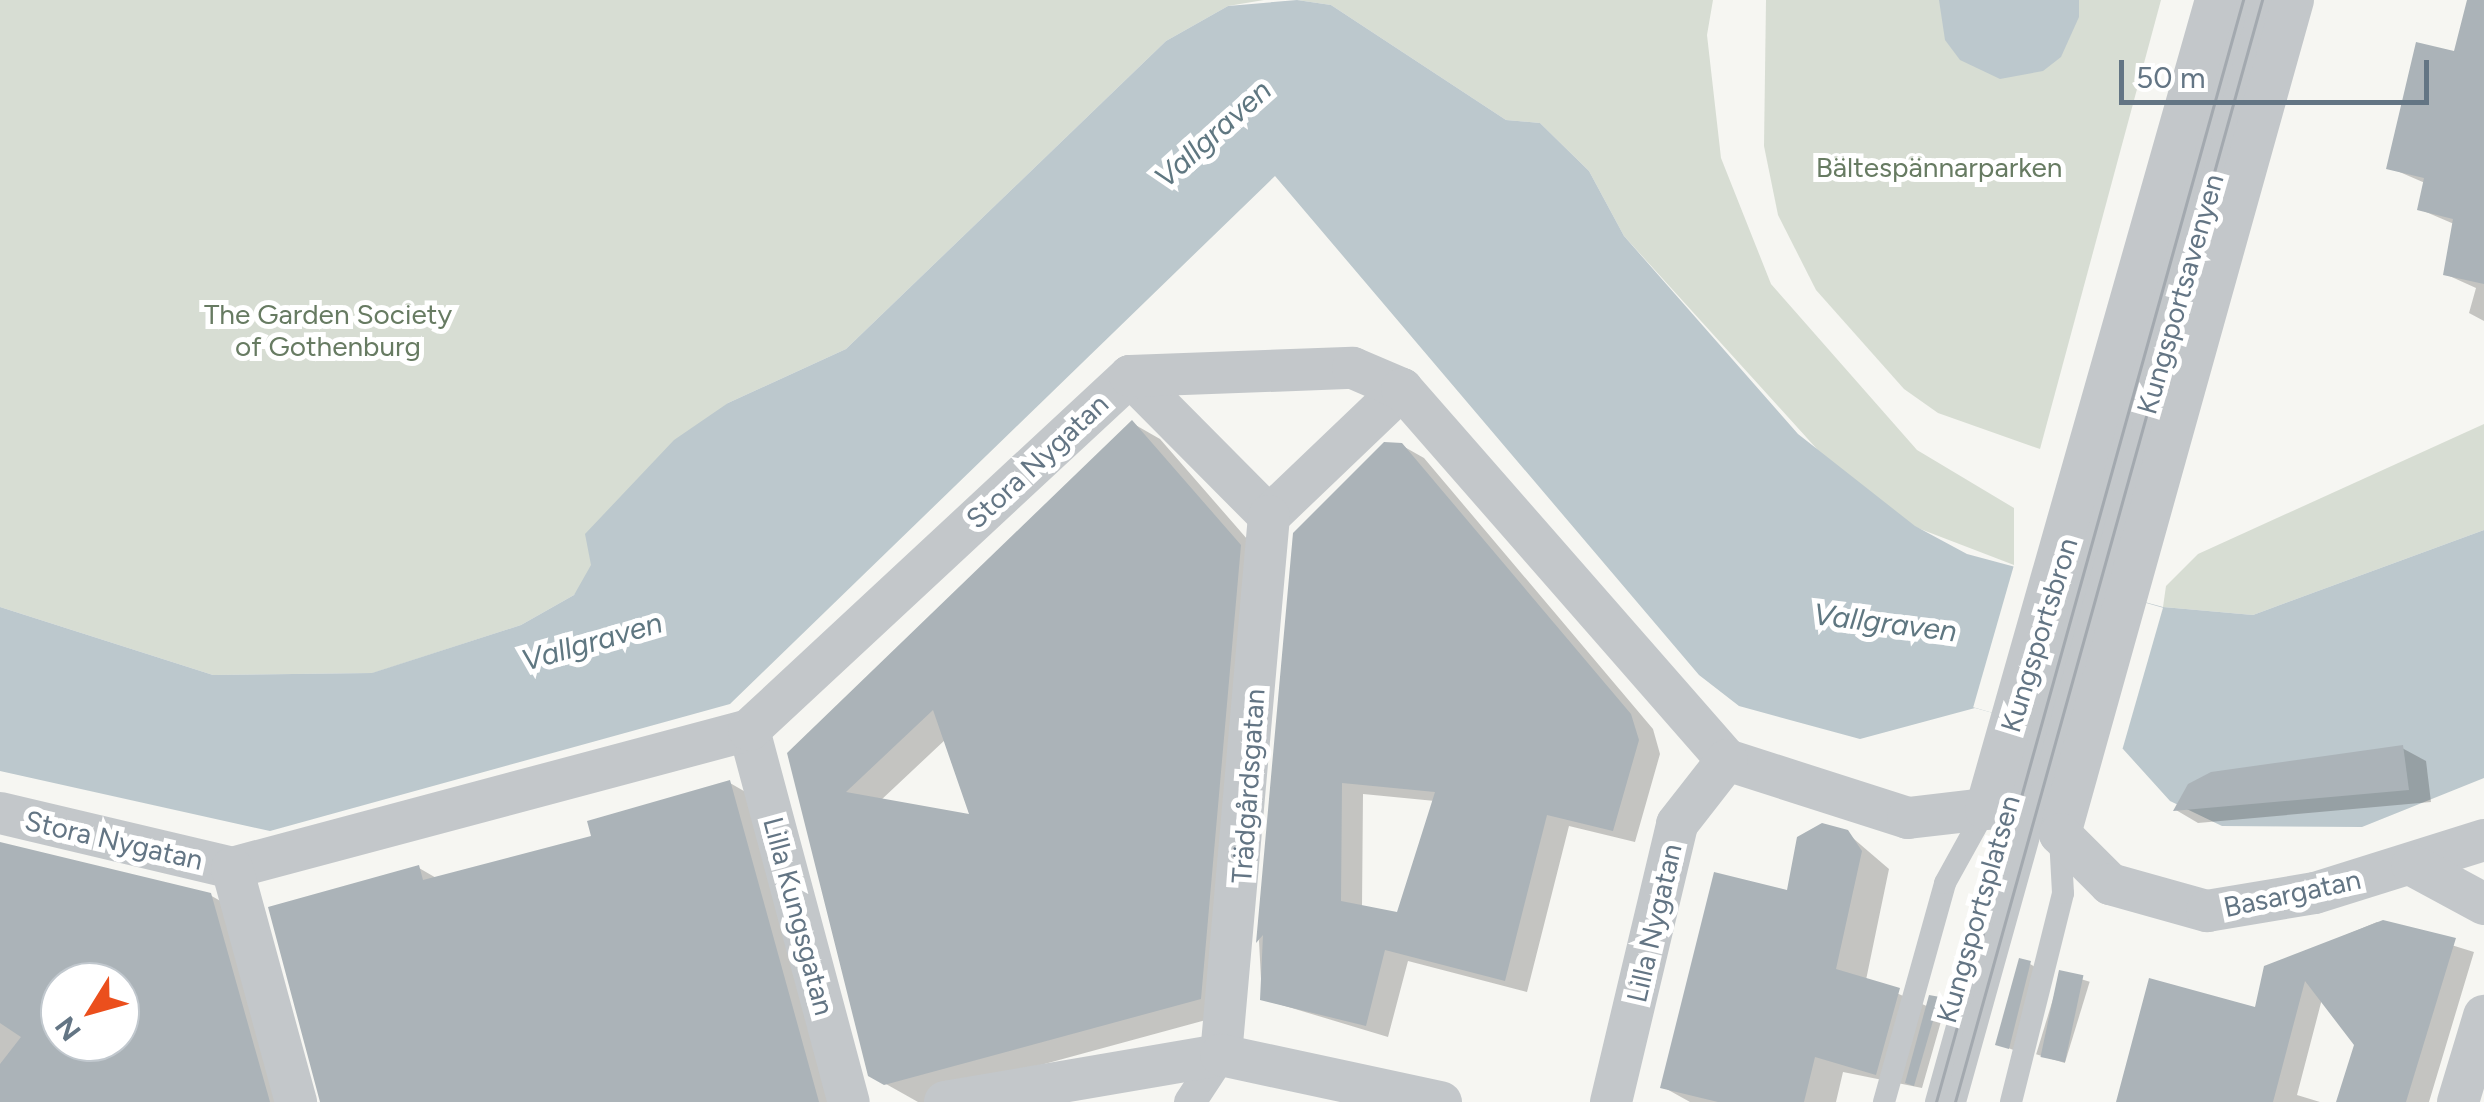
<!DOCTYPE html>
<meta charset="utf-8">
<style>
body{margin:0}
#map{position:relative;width:2484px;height:1102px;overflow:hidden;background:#f6f6f2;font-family:Figtree,sans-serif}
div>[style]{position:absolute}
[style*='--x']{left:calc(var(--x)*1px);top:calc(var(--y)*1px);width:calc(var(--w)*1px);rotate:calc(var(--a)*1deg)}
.green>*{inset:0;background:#d7ddd3}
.water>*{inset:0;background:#bcc8cd}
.pier>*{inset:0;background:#f6f6f2;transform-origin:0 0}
.shadow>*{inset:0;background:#0003;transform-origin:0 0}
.building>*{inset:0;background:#abb3b8;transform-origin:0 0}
.service>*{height:22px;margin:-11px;padding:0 11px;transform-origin:11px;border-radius:11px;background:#c3c7ca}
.pedestrian>*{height:32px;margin:-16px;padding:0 16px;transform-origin:16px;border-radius:16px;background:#c3c7ca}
.minor>*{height:42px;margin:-21px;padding:0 21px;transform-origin:21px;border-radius:21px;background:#c3c7ca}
.tram>*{height:2.5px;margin:-1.25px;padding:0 1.25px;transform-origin:1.25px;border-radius:1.25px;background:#a3a9af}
span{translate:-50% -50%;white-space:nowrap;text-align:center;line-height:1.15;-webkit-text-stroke:10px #fff;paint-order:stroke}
.park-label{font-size:28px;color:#677b62}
.street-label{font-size:28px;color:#637584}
.water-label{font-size:30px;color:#5f7781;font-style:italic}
.north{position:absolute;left:40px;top:962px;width:100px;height:100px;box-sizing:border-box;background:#fff;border:2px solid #c1c8ce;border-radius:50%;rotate:233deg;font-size:28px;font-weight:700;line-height:40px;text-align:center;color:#637584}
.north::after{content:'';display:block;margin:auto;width:35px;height:45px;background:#eb4f1d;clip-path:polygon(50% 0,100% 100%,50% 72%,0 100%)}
.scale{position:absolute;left:2119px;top:60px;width:310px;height:45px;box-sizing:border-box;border:5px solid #637584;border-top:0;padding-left:12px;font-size:30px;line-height:35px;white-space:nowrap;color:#637584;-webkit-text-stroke:8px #fff;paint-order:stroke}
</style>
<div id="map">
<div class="green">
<i style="clip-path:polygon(0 0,1264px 0,1228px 6px,1166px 41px,846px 349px,728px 403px,574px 595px,521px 625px,373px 673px,213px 675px,0 607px)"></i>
<i style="clip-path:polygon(1297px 0,1713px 0,1707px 35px,1721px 158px,1771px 284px,1917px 450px,2014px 508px,2014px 565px,1915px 527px,1835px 469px,1624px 236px,1589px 171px,1540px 123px,1506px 120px,1331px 5px)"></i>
<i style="clip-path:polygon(1766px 0,2161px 0,2040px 449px,1938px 413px,1904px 389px,1816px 290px,1778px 215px,1764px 146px)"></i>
<i style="clip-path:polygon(2484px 424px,2484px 530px,2253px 615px,2163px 607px,2166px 586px,2198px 554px)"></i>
</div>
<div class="water">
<i style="clip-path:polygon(1297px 0,1331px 5px,1506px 120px,1540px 123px,1589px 171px,1624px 236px,1798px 434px,1915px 526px,1967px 554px,2163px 607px,2253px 615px,2484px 530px,2484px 778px,2362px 827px,2222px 826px,2170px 801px,2123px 749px,1975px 708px,1860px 739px,1739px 706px,1699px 675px,1275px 176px,730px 704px,270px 831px,0 771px,0 607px,213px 675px,372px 673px,521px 625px,574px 595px,591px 565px,585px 534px,674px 440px,728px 403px,846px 349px,1166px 41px,1228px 6px)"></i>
<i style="clip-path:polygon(1939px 0,2079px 0,2079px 17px,2061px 57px,2043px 71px,2000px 79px,1960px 60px,1945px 40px)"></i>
</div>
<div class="pier">
<i style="left:2014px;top:565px;width:155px;height:148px;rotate:16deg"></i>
</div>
<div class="shadow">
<i style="clip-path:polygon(2484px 32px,2484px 321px,2469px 313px,2476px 288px,2445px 274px,2454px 224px,2419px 209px,2425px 183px,2388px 167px,2456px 54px)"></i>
<i style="clip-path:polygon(evenodd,1132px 423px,1160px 439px,1268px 563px,1228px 1014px,967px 1085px,955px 1102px,918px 1102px,870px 1075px,790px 754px,1132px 423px,946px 739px,973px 817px,880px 801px,946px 739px)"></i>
<i style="clip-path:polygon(evenodd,1401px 445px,1424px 458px,1653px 729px,1660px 754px,1635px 842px,1569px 826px,1527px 992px,1408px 961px,1388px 1037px,1262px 999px,1259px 941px,1295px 534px,1401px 445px,1363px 794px,1435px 801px,1398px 915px,1362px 908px,1363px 794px)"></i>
<i style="clip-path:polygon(2402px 748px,2426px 761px,2431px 802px,2198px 823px,2176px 810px)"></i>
<i style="clip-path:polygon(730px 783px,756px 798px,840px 1102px,321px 1102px,419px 868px,438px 879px,594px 838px)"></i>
<i style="clip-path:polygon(1847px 833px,1889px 869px,1866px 980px,1929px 1007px,1946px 1004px,1922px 1088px,1843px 1072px,1836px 1102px,1690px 1102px,1663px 1087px,1789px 893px)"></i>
<i style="clip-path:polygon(evenodd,0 844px,210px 895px,236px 910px,290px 1102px,0 1102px,0 844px,60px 982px,120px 982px,120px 1042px,60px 1042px,60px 982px)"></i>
<i style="clip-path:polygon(2377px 922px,2474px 952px,2429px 1102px,2338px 1102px,2356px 1044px,2322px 999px,2297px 1095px,2320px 1102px,2118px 1102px,2257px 1010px,2267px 968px)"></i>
<i style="clip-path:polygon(2030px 964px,2037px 968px,2016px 1051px,1998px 1044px)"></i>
<i style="left:2061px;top:973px;width:30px;height:85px;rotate:17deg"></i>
</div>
<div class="building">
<i style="clip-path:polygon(2467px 0,2484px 0,2484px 284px,2443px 275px,2453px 219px,2417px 210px,2424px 178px,2386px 169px,2416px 42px,2454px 51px)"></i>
<i style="clip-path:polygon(evenodd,1132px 420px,1241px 545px,1201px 999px,884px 1085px,868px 1076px,787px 753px,1132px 420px,933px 710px,969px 814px,846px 792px,933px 710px)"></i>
<i style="clip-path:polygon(evenodd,1384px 442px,1402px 443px,1631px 714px,1639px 740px,1613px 831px,1547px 815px,1505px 981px,1385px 950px,1366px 1026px,1260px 1000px,1263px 935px,1256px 943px,1293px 533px,1384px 442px,1342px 783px,1435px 792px,1397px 912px,1341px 901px,1342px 783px)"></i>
<i style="clip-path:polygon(2403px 745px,2409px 790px,2173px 811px,2188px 784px,2211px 772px)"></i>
<i style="clip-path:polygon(730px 780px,819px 1102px,320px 1102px,268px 907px,419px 865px,423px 880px,591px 836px,587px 821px)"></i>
<i style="clip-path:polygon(1822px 823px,1848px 830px,1862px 851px,1836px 969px,1900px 988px,1876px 1075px,1815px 1057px,1804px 1102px,1718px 1102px,1660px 1088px,1714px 872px,1787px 890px,1797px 837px)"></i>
<i style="clip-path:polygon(evenodd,0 842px,211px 893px,270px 1102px,0 1102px,0 1064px,21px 1037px,0 1023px,0 842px,60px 982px,120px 982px,120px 1042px,60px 1042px,60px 982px)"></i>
<i style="clip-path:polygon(2383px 920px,2456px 938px,2406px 1102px,2336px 1102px,2354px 1045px,2305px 981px,2273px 1102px,2116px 1102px,2149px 978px,2255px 1007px,2264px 966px)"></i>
<i style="clip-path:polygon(2019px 958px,2031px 961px,2009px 1049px,1995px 1045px)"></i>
<i style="left:2059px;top:970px;width:25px;height:89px;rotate:12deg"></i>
<i style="clip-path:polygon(1929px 995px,1940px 997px,1914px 1086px,1905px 1083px)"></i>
</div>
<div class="service">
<i style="--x:1884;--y:1102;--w:227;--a:-74.4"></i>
<i style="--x:1945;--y:883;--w:89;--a:-61.1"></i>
<i style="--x:1936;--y:1102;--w:1144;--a:-74.43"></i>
<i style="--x:1955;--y:1102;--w:1144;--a:-74.43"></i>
<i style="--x:2011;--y:1102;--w:215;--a:-76"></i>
<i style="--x:2063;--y:893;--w:56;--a:-93.1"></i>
</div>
<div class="pedestrian">
<i style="--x:1190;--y:1102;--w:56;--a:-56.6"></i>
</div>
<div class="minor">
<i style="--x:2293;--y:0;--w:866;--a:105.61"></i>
<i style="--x:2060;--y:834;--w:71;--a:45"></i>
<i style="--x:2110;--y:884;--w:101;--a:15.6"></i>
<i style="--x:2207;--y:911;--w:109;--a:-9.5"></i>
<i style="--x:2315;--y:893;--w:177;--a:-17.4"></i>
<i style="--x:1130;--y:376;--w:197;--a:45.2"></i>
<i style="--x:1269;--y:516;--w:184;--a:-43.7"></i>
<i style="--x:749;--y:730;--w:385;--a:75"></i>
<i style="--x:0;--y:813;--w:238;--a:13.3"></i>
<i style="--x:232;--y:868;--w:535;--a:-14.95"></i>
<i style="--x:749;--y:730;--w:520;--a:-42.9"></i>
<i style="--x:1130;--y:376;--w:223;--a:-2.1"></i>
<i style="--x:1353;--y:368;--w:53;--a:23.2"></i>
<i style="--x:1402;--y:389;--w:493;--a:48.8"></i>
<i style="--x:1727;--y:760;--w:190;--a:17.8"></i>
<i style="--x:1908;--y:818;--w:79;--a:-6.6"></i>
<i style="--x:1986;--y:809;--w:841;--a:-74.13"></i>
<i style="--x:2412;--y:865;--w:82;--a:28.4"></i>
<i style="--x:232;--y:868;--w:243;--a:74.7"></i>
<i style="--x:1221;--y:1055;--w:541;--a:-84.91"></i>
<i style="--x:945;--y:1102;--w:280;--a:-9.7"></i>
<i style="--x:1221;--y:1055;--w:225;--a:12.1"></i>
<i style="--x:1611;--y:1102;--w:286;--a:-76.6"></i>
<i style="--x:1677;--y:824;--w:81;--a:-52"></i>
<i style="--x:2458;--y:1102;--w:90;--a:-73.2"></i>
</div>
<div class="tram">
<i style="--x:1936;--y:1102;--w:1144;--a:-74.43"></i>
<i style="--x:1955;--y:1102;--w:1144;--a:-74.43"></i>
</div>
<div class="park-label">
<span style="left:1939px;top:167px">Bältespännarparken</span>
<span style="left:328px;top:330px">The Garden Society<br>of Gothenburg</span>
</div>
<div class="street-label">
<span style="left:2180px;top:294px;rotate:-74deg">Kungsportsavenyen</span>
<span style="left:1037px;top:461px;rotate:-43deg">Stora Nygatan</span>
<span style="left:2039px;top:635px;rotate:-73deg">Kungsportsbron</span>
<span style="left:1248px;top:786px;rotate:-86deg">Trädgårdsgatan</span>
<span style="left:114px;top:840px;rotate:13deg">Stora Nygatan</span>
<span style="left:2292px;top:893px;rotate:-12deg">Basargatan</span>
<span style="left:1978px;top:909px;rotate:-74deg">Kungsportsplatsen</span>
<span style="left:799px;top:916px;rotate:75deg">Lilla Kungsgatan</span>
<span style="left:1654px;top:923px;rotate:-77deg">Lilla Nygatan</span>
</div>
<div class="water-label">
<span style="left:1213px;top:134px;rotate:-42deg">Vallgraven</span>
<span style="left:1885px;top:623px;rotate:7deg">Vallgraven</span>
<span style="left:592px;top:642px;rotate:-16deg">Vallgraven</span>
</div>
<div class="north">N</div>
<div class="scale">50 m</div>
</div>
